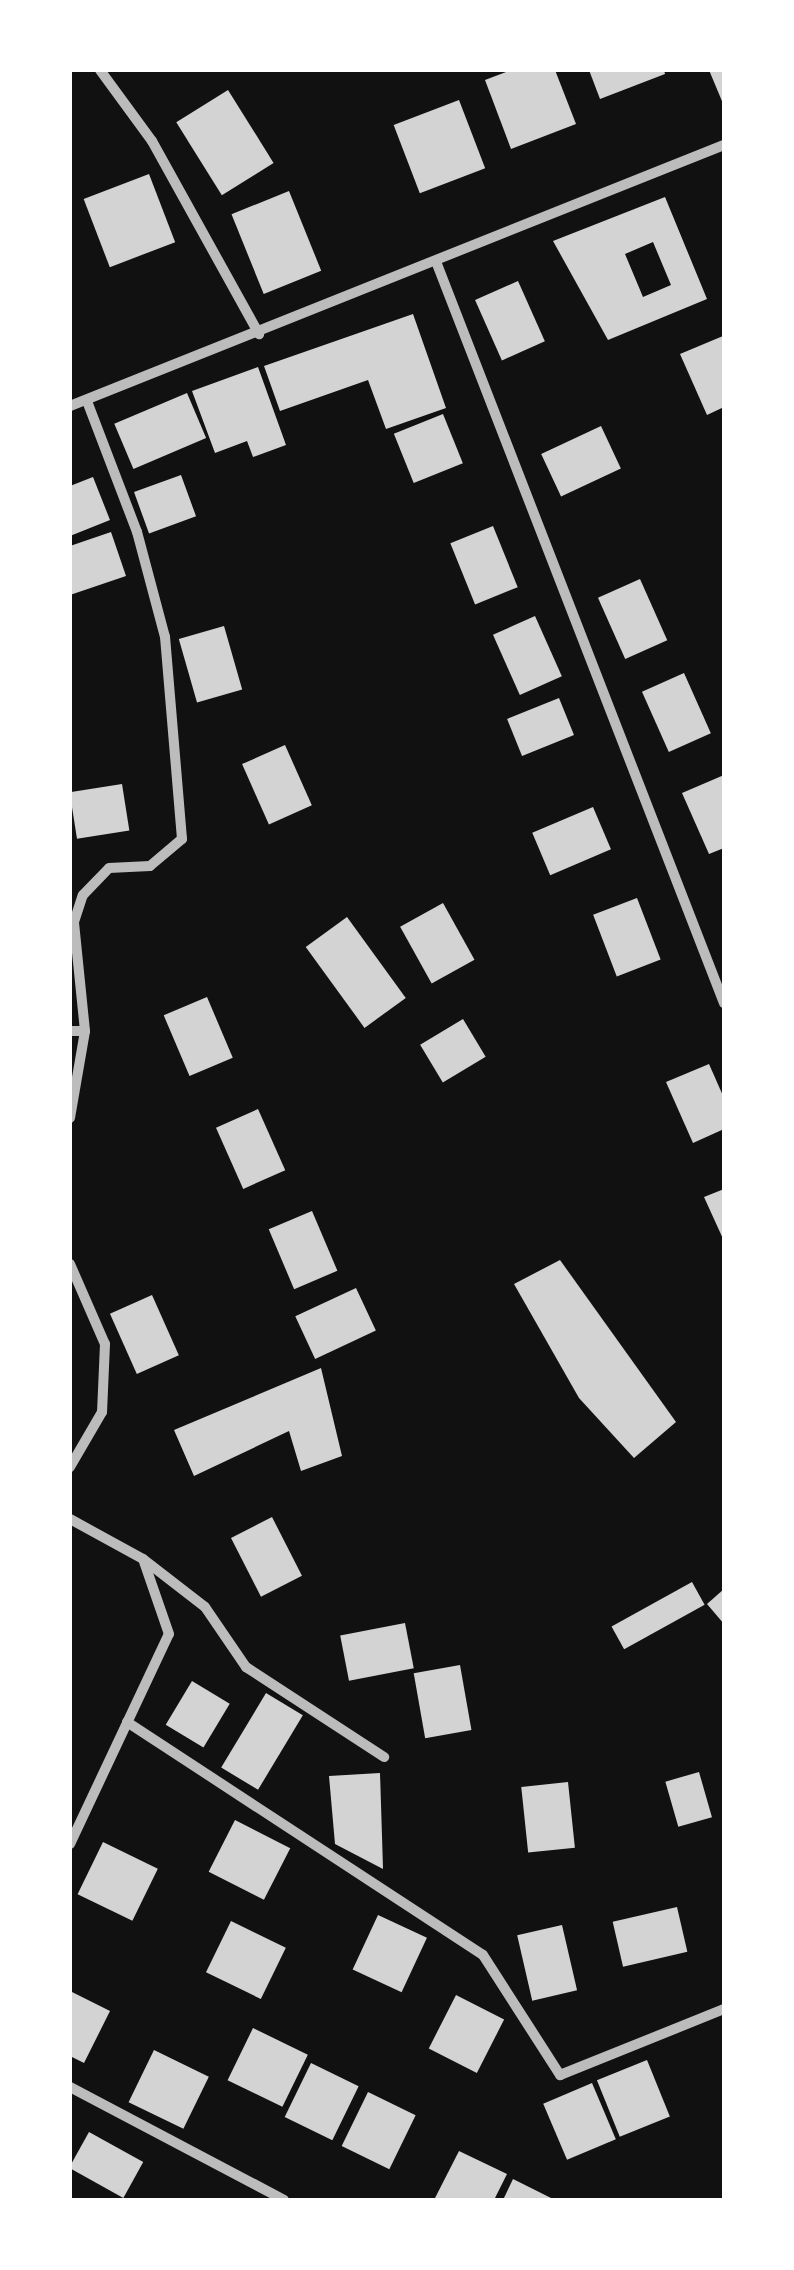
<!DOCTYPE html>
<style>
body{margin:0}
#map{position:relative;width:794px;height:2270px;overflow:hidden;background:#111;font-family:Figtree,sans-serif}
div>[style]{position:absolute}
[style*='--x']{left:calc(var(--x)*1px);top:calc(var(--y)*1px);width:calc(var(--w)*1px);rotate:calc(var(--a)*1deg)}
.building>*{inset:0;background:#d3d3d3;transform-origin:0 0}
.minor>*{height:10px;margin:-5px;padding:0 5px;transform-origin:5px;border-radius:5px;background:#bcbcbc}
span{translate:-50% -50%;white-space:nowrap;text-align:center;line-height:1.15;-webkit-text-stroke:10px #fff;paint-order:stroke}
.frame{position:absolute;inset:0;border:72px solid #fff;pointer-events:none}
</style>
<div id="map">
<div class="building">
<i style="clip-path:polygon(511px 70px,555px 70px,576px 124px,511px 149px,485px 80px)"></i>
<i style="clip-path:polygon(589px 70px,664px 70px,665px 74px,600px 99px)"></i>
<i style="clip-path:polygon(709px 70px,724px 70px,724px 106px)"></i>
<i style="left:228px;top:90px;width:86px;height:61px;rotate:58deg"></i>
<i style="left:459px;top:100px;width:73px;height:70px;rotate:69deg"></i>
<i style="left:149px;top:174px;width:73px;height:70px;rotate:69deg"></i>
<i style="left:289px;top:191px;width:86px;height:62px;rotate:68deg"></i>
<i style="clip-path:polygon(evenodd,665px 197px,707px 299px,608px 340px,553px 241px,665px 197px,653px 242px,671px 285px,643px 297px,625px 254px,653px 242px)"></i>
<i style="left:518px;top:281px;width:66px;height:47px;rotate:66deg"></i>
<i style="clip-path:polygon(413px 314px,446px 408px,386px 429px,368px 380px,280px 411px,264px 366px)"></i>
<i style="clip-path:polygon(723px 336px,724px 407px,707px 415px,680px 354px)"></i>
<i style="clip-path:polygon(258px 367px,286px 445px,253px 457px,247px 441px,215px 453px,192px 391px)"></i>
<i style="left:187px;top:393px;width:49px;height:79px;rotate:67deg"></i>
<i style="left:443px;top:414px;width:53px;height:53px;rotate:68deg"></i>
<i style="left:601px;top:426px;width:47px;height:66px;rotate:65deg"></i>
<i style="left:181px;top:475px;width:44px;height:50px;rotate:70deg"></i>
<i style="clip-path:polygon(93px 477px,110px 520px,70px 536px,70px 486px)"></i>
<i style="left:493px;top:526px;width:66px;height:46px;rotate:68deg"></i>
<i style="clip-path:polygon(111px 532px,126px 576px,70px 595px,70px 546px)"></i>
<i style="left:640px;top:579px;width:67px;height:46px;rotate:66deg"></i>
<i style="left:535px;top:616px;width:66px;height:46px;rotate:66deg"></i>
<i style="left:224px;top:626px;width:66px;height:47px;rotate:74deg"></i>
<i style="left:684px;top:673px;width:66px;height:46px;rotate:66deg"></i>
<i style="left:559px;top:698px;width:40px;height:56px;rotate:68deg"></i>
<i style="left:285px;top:745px;width:66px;height:47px;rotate:66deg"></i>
<i style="clip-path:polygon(724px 775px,724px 848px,709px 854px,682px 793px)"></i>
<i style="left:122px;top:784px;width:47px;height:53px;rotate:81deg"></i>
<i style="left:593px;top:807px;width:46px;height:66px;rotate:67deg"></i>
<i style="left:637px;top:898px;width:66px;height:47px;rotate:69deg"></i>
<i style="left:443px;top:903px;width:65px;height:49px;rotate:61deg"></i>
<i style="left:347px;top:917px;width:100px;height:51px;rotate:54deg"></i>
<i style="left:207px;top:997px;width:66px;height:47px;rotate:67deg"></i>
<i style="left:463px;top:1019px;width:44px;height:50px;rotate:59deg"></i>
<i style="clip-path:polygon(709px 1064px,724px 1098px,724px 1129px,693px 1143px,666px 1082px)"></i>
<i style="left:258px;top:1109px;width:67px;height:46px;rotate:66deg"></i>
<i style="clip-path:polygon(724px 1189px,724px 1241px,704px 1197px)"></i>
<i style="left:312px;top:1211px;width:65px;height:47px;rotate:67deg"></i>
<i style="clip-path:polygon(560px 1260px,676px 1422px,634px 1458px,579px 1398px,514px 1284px)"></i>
<i style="left:356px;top:1288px;width:47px;height:67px;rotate:65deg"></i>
<i style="left:152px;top:1295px;width:66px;height:46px;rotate:66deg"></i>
<i style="clip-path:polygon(321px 1368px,342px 1456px,301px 1471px,289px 1431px,194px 1476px,174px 1430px)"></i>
<i style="left:272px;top:1517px;width:66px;height:46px;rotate:63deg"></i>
<i style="left:692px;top:1582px;width:26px;height:92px;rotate:61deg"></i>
<i style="clip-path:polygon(724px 1589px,724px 1624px,707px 1604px)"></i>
<i style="left:405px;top:1623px;width:46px;height:66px;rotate:79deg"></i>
<i style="left:460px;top:1665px;width:66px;height:47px;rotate:80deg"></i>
<i style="left:192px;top:1681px;width:44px;height:51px;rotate:31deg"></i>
<i style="left:266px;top:1693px;width:43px;height:87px;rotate:31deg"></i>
<i style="left:699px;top:1772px;width:47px;height:35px;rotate:74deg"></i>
<i style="clip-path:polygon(380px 1773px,383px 1869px,335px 1844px,329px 1776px)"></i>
<i style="left:568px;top:1782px;width:66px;height:47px;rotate:84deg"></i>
<i style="left:235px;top:1820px;width:62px;height:58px;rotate:27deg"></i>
<i style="left:103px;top:1842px;width:61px;height:58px;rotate:26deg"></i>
<i style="left:677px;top:1907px;width:46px;height:66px;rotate:77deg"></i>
<i style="left:378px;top:1915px;width:54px;height:60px;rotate:25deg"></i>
<i style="left:231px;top:1921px;width:61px;height:57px;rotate:26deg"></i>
<i style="left:562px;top:1925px;width:67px;height:46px;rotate:77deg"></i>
<i style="clip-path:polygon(70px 1991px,110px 2011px,84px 2063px,70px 2056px)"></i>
<i style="left:456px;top:1995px;width:54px;height:60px;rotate:27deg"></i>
<i style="left:253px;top:2028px;width:61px;height:58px;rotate:26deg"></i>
<i style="left:154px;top:2050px;width:61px;height:58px;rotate:26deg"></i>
<i style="left:647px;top:2060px;width:61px;height:54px;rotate:68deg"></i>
<i style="left:311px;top:2063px;width:53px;height:60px;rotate:26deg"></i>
<i style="left:592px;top:2083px;width:61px;height:53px;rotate:67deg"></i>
<i style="left:368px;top:2092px;width:53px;height:60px;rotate:26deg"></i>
<i style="left:89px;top:2132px;width:62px;height:41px;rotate:29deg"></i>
<i style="clip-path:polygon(459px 2151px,507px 2174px,494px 2200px,434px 2200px)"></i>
<i style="clip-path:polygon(513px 2179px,555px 2200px,503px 2200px)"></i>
</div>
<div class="minor">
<i style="--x:100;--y:70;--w:88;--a:53.8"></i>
<i style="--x:152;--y:141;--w:221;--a:61"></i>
<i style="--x:437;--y:264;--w:793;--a:68.78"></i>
<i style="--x:70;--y:406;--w:704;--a:-21.76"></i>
<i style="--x:70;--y:1031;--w:15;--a:0"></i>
<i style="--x:85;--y:1031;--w:110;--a:-95.8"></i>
<i style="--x:74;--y:922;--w:28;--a:-72"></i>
<i style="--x:83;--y:895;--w:37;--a:-46"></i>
<i style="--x:109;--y:868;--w:41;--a:-2.8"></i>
<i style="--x:150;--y:866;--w:42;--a:-40.2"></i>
<i style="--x:182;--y:839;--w:203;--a:-94.8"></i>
<i style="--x:165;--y:637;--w:109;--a:-104.9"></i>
<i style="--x:137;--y:532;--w:140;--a:-110.9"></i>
<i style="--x:70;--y:1118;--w:88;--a:-80.2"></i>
<i style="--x:70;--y:1264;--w:87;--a:66.4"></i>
<i style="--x:105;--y:1344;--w:68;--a:92.5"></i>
<i style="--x:102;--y:1412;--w:64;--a:120.2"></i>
<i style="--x:70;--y:1519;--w:83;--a:28.7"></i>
<i style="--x:143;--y:1559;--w:78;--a:37.7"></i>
<i style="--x:205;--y:1607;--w:73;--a:55.7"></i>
<i style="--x:246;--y:1667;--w:165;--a:33.1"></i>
<i style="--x:127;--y:1722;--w:425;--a:33.2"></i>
<i style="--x:483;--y:1955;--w:143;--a:57.3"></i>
<i style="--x:560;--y:2075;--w:177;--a:-21.9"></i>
<i style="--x:70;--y:1844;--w:232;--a:-64.8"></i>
<i style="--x:169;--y:1634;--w:76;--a:-109.1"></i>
<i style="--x:70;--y:2087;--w:242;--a:27.8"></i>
</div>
<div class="frame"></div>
</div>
